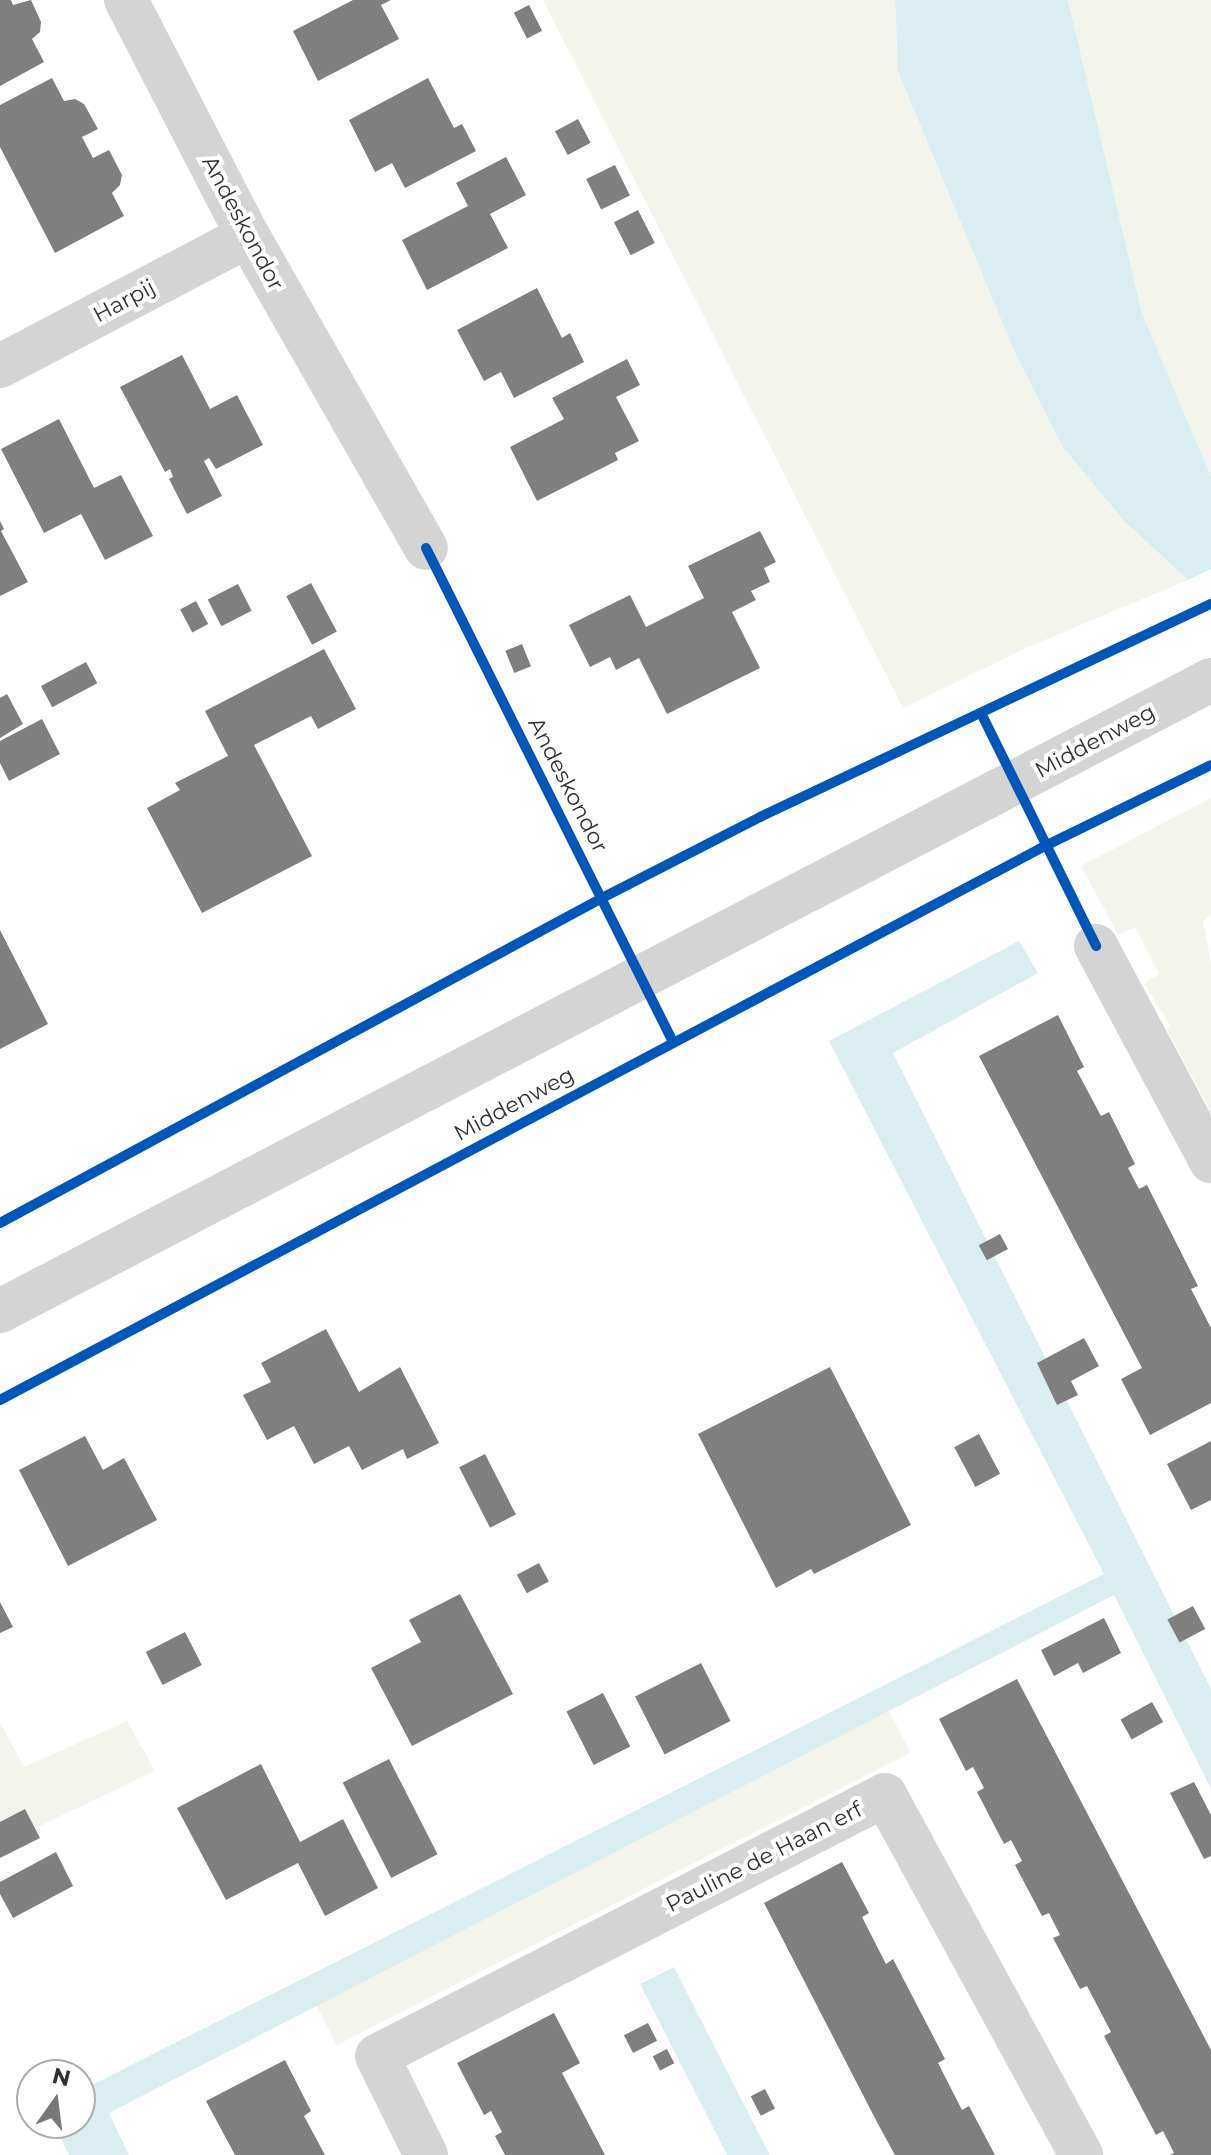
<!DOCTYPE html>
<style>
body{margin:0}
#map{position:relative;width:1211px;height:2155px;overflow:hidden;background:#fff;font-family:Montserrat,sans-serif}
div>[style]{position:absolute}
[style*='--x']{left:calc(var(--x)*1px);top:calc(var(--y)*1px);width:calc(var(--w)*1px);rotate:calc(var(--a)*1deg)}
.green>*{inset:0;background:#f3f5ed;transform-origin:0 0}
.water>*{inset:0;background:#daeef2;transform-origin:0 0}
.building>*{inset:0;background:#7f7f7f;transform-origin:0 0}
.street>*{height:44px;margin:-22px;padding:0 22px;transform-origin:22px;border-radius:22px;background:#d4d4d4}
.cycleway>*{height:10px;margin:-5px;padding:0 5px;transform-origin:5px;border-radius:5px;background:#0057b8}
span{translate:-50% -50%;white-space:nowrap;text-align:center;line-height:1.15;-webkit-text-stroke:8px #fff;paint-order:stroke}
.street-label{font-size:22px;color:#303030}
.north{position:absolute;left:16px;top:2059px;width:80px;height:80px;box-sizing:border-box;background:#fff;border:2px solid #acacac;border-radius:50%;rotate:14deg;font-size:22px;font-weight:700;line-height:32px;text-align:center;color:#303030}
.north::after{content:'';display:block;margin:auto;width:28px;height:36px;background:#787878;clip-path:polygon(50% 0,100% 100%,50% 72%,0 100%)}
</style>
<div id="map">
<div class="green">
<i style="clip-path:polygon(543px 0,895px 0,898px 73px,1015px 353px,1062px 446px,1124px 521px,1188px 580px,1028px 647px,903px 708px)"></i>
<i style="clip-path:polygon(1068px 0,1211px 0,1211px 477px,1142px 313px)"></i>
<i style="clip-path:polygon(1211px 798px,1211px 914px,1203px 922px,1211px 962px,1211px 1112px,1167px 1030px,1170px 1026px,1144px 983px,1159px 974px,1135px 927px,1118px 935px,1081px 866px)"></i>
<i style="left:889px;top:1711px;width:47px;height:644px;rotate:63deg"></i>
<i style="clip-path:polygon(127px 1721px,155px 1771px,0 1845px,0 1722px,24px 1767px)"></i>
</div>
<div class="water">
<i style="clip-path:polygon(895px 0,1068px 0,1142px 313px,1211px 477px,1211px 569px,1188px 580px,1124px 521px,1062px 446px,1015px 353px,898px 72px)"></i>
<i style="clip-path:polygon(1019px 941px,1038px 973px,893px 1053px,1211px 1689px,1211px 1789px,1114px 1595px,109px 2113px,129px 2155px,69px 2155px,53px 2123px,80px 2123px,80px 2091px,1104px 1574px,829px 1041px)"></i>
<i style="left:674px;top:1967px;width:212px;height:38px;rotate:63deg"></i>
</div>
<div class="building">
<i style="clip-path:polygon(0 0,11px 0,13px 5px,31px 0,41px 22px,40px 32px,32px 39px,44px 62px,0 86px)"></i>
<i style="clip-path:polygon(353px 0,391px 0,381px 5px,399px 39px,318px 81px,293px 31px)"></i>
<i style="left:529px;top:5px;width:29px;height:17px;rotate:63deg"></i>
<i style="clip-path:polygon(52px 78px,64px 101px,75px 99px,84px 104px,98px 129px,82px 137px,93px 158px,109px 150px,122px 175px,120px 185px,112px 193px,124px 216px,55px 253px,0 147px,0 105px)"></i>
<i style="clip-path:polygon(428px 78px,454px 128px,462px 124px,476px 151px,405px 188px,392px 163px,375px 172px,349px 120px)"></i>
<i style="left:578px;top:119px;width:27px;height:26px;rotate:62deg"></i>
<i style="clip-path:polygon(506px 157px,526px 195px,490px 214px,508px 248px,427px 290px,402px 240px,468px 206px,456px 183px)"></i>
<i style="left:615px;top:165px;width:34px;height:32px;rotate:64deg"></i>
<i style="left:638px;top:210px;width:37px;height:27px;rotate:63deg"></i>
<i style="clip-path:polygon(537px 288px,562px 338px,570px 333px,584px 362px,514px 398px,501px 372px,484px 381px,457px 330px)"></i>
<i style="clip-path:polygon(182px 355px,210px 409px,237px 395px,263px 445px,216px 469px,209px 458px,204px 461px,222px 496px,187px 514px,169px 479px,173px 477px,170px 469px,165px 472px,120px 387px)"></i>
<i style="clip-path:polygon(627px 359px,640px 385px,616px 397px,639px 441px,615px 453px,618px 460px,537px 501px,510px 447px,564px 419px,552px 398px)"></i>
<i style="clip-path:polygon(59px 419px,94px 488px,121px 475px,153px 536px,105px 560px,81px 514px,44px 533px,1px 449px)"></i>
<i style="clip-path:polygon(0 521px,4px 529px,1px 531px,28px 582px,0 596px)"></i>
<i style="clip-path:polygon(760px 531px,776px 562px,764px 568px,770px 582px,751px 591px,756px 600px,732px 612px,760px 668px,667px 714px,639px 658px,616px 670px,610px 657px,590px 667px,569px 625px,630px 595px,646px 627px,704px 598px,688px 566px)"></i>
<i style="left:311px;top:583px;width:55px;height:28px;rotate:62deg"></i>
<i style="left:238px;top:584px;width:30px;height:34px;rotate:63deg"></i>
<i style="left:196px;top:601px;width:26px;height:18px;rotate:62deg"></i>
<i style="left:522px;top:644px;width:24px;height:18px;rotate:68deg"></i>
<i style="clip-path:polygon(324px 649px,356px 709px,318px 729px,311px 716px,254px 745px,312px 856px,202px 913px,147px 808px,180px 790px,175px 783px,228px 756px,205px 711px)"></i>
<i style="left:86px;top:662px;width:24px;height:51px;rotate:62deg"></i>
<i style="clip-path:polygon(7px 694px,23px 724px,0 738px,0 698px)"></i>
<i style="clip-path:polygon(42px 719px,60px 754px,9px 781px,0 763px,0 741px)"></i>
<i style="clip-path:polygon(0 930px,48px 1024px,0 1049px)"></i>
<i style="clip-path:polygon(1058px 1015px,1084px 1067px,1077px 1071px,1101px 1116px,1109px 1112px,1135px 1164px,1128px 1168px,1139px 1189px,1147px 1185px,1198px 1286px,1191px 1289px,1211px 1328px,1211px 1403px,1150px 1435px,1121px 1379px,1142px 1368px,979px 1056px)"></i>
<i style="left:1000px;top:1234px;width:17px;height:24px;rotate:62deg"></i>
<i style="clip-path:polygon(326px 1329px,359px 1392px,400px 1367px,439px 1443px,407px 1459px,403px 1449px,362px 1470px,349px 1446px,314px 1464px,294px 1426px,267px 1440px,243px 1395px,271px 1382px,261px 1363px)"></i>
<i style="clip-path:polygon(1084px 1338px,1099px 1366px,1071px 1381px,1078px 1395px,1057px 1405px,1037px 1363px)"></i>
<i style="clip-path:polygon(830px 1367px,911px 1525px,814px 1574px,811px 1569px,776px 1588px,698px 1434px)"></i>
<i style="left:979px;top:1434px;width:45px;height:28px;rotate:62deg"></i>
<i style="clip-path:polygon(85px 1436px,103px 1470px,124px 1458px,157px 1520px,68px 1566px,19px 1470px)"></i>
<i style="clip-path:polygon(1211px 1441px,1211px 1500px,1191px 1510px,1167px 1464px)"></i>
<i style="left:485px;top:1454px;width:68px;height:29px;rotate:63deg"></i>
<i style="left:539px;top:1563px;width:21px;height:25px;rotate:62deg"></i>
<i style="clip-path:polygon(460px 1594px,513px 1694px,412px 1746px,371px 1668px,421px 1642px,409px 1620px)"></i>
<i style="clip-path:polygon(0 1602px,13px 1627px,0 1633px)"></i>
<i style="left:1193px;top:1606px;width:26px;height:29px;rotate:62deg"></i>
<i style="clip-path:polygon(1104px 1618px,1121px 1653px,1083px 1673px,1078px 1663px,1054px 1676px,1041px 1650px)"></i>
<i style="left:185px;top:1632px;width:37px;height:44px;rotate:63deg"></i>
<i style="left:701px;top:1663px;width:65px;height:74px;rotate:63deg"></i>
<i style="clip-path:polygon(1017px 1679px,1211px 2050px,1211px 2155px,1170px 2155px,1174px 2153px,1163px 2131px,1156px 2135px,1104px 2036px,1111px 2032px,1087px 1986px,1080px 1989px,1053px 1938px,1060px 1935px,1049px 1913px,1042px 1916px,1015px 1865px,1022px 1861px,1011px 1840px,1004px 1844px,977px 1792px,984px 1788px,973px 1767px,966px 1771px,939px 1719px)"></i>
<i style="left:603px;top:1693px;width:60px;height:41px;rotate:63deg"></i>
<i style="left:1152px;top:1702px;width:23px;height:36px;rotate:61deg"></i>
<i style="left:389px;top:1759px;width:107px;height:52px;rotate:63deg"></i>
<i style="clip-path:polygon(261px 1764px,300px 1842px,343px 1819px,378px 1888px,325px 1916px,298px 1863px,226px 1900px,177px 1808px)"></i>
<i style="clip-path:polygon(1194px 1782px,1211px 1815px,1211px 1856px,1204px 1859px,1170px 1793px)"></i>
<i style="clip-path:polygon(25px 1809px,40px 1838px,0 1858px,0 1822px)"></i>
<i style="clip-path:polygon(56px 1852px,73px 1886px,13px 1918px,0 1894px,0 1882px)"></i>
<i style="clip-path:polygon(842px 1862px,869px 1913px,862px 1917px,886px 1964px,893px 1959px,945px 2059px,938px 2063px,962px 2110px,969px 2106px,995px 2155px,895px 2155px,878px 2124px,764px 1903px)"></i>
<i style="clip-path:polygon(554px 2013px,580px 2063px,562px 2073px,605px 2155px,505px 2155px,495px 2136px,502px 2132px,491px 2111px,484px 2115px,457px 2063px)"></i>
<i style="left:648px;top:2023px;width:20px;height:27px;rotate:63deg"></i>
<i style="left:667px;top:2049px;width:16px;height:16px;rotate:63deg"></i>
<i style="clip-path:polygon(285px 2060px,311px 2111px,304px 2116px,325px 2155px,235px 2155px,206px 2101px)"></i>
<i style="left:765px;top:2089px;width:22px;height:16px;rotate:63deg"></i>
</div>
<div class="street">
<i style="--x:126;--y:0;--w:266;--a:62.7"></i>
<i style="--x:248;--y:236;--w:359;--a:60.3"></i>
<i style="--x:0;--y:366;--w:280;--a:-27.7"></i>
<i style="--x:1096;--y:946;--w:244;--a:61.9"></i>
<i style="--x:0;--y:1311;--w:1366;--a:-27.52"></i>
<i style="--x:426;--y:2155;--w:110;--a:-116.3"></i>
<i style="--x:377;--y:2056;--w:571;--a:-27.19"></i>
<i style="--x:885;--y:1795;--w:410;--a:61.4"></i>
</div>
<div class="cycleway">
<i style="--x:426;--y:548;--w:552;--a:63.43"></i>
<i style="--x:981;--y:713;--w:260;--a:63.7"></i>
<i style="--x:0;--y:1223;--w:684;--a:-28.36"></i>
<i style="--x:602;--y:898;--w:178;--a:-27.1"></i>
<i style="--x:760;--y:817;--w:499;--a:-25.3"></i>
<i style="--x:0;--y:1400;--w:1185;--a:-27.93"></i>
<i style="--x:1047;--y:845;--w:182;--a:-26"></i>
</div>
<div class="street-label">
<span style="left:243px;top:223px;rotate:62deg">Andeskondor</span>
<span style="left:124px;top:301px;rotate:-28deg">Harpij</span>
<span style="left:1095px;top:741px;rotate:-28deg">Middenweg</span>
<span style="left:568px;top:785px;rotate:63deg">Andeskondor</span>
<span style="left:514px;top:1104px;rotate:-28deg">Middenweg</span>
<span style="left:764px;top:1857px;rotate:-27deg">Pauline de Haan erf</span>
</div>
<div class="north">N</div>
</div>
